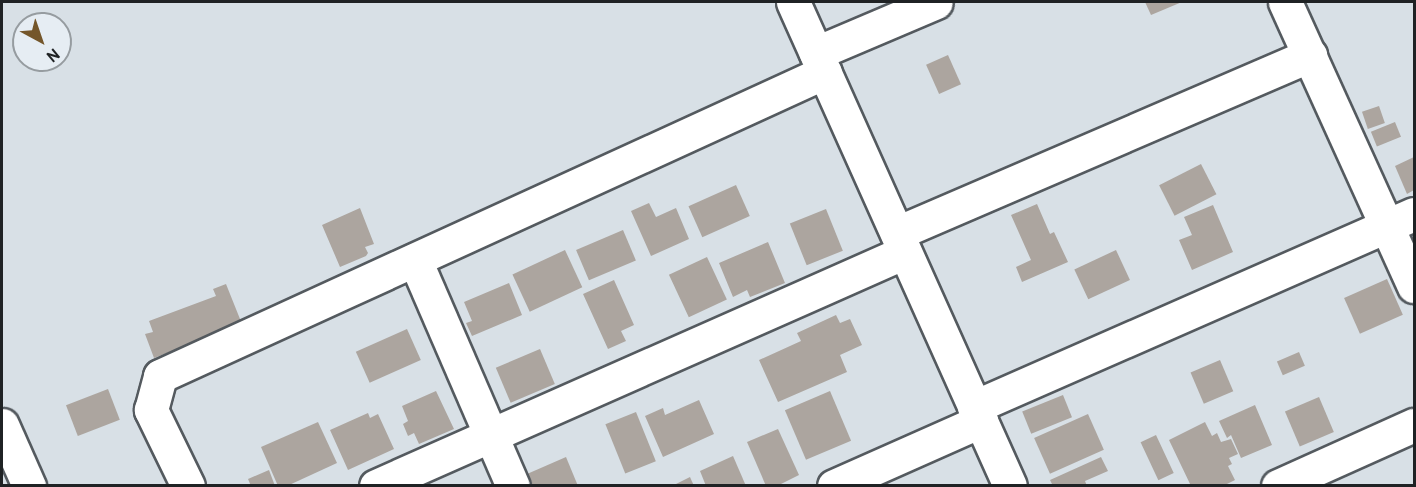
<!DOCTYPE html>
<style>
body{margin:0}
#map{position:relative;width:1416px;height:487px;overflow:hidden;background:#d8e0e6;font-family:Overpass,sans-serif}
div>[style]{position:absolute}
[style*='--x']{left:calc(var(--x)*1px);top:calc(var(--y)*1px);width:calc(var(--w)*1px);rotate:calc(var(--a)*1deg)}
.building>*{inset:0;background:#aca59f;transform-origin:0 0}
.roads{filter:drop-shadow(2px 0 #545a5f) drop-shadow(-2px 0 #545a5f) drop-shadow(0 2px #545a5f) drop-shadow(0 -2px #545a5f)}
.minor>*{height:33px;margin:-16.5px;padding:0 16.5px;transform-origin:16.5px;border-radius:16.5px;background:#fff}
.tertiary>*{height:33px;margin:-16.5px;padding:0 16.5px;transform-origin:16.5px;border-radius:16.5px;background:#fff}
span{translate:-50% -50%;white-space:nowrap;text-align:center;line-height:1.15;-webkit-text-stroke:4.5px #e6edf3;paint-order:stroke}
.frame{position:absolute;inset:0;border:3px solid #1f2224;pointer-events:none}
.north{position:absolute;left:12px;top:12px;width:60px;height:60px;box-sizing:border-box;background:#e6edf3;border:2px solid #969ca0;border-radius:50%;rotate:140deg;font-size:16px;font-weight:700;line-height:24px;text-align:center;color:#1f2224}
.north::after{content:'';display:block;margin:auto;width:21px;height:27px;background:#74562a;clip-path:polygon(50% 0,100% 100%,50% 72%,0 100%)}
</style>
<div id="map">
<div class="building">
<i style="clip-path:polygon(1145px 2px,1182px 2px,1151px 15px)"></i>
<i style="left:948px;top:55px;width:32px;height:24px;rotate:66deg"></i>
<i style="left:1379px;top:106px;width:18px;height:18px;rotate:71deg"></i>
<i style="left:1395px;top:122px;width:16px;height:26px;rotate:68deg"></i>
<i style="clip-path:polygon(1414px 157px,1414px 190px,1407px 194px,1395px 166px)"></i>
<i style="left:1201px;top:164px;width:34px;height:47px;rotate:63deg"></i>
<i style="left:736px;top:185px;width:34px;height:52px;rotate:66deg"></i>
<i style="clip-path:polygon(649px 203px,656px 217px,676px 208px,689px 239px,651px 256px,631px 211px)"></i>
<i style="clip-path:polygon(1037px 204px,1050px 234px,1054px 232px,1068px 262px,1022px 282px,1016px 267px,1031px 260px,1011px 215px)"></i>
<i style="clip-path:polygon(1213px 205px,1233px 252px,1192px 270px,1179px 240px,1192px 235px,1184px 217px)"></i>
<i style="clip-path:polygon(360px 208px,374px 244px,365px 247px,368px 253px,366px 256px,340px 267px,322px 225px)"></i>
<i style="left:826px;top:209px;width:45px;height:39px;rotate:68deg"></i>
<i style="left:623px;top:230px;width:33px;height:51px;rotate:67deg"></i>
<i style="clip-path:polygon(768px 242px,785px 283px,750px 297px,747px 290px,733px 297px,719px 263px)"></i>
<i style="left:565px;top:250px;width:41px;height:58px;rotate:65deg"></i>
<i style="left:1116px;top:250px;width:33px;height:46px;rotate:65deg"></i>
<i style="left:707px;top:257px;width:47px;height:42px;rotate:65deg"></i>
<i style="left:1387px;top:279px;width:39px;height:47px;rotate:66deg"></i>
<i style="clip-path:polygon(614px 280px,634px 325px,621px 331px,626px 341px,608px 349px,583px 294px)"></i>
<i style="clip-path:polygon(509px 283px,522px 315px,472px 336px,466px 323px,472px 321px,464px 302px)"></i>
<i style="clip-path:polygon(226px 284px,242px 324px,154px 358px,145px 334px,153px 332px,149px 321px,216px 296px,213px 289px)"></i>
<i style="clip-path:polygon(836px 315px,840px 323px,850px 319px,862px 345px,840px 355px,847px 372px,778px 402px,759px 360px,801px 341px,797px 333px)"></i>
<i style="left:407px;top:329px;width:34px;height:56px;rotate:66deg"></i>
<i style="left:540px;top:349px;width:38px;height:48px;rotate:67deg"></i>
<i style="left:1299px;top:352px;width:15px;height:24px;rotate:67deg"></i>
<i style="left:1220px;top:360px;width:34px;height:32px;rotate:67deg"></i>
<i style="left:108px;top:389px;width:33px;height:45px;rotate:69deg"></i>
<i style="clip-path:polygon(436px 391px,454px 429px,419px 444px,414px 433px,408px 436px,403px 424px,408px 421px,402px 406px)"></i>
<i style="left:830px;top:391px;width:54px;height:49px;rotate:67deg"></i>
<i style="left:1063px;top:395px;width:24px;height:44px;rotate:68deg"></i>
<i style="left:1319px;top:397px;width:38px;height:37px;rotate:67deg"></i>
<i style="clip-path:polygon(699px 400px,714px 434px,663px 457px,645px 416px,663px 408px,665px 415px)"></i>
<i style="clip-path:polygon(1255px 405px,1272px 445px,1241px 458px,1231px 435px,1227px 438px,1219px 421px)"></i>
<i style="left:636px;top:412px;width:53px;height:33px;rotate:68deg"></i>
<i style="clip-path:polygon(368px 413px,370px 418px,378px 414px,394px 449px,348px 470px,330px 430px)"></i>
<i style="left:1088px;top:414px;width:39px;height:59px;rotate:66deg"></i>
<i style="clip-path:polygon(318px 422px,337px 463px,287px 486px,278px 486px,261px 447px)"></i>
<i style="clip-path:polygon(1205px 422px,1212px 436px,1217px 433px,1221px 442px,1231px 439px,1238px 454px,1229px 458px,1232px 464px,1228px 466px,1235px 480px,1223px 486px,1191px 486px,1169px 440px)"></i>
<i style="clip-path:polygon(778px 429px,799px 475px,777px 486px,766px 486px,747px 442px)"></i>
<i style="left:1156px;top:435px;width:42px;height:17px;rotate:65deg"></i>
<i style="clip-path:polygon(733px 456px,746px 486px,706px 486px,700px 471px)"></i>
<i style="clip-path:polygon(566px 457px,578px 486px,532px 486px,527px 474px)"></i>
<i style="clip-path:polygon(1101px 457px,1108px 471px,1085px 481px,1087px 486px,1053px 486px,1050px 480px)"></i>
<i style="clip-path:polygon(269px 470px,275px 486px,251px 486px,248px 479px)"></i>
<i style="clip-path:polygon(690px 477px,694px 486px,672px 486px)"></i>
</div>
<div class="roads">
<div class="minor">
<i style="--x:1285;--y:2;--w:312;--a:65.6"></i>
<i style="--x:816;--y:53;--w:130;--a:-23"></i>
<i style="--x:897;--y:233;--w:450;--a:-23.3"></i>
<i style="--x:415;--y:260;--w:246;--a:66.6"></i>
<i style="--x:974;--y:407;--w:480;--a:-23.7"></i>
<i style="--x:2;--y:425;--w:67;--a:66.1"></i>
<i style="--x:188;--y:486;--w:85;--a:-116"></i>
<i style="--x:151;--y:410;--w:35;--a:-75"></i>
<i style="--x:160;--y:376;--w:731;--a:-24.57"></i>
<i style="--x:376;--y:486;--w:578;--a:-23.86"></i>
<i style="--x:834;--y:486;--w:161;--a:-23.9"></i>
<i style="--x:1278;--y:486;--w:149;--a:-24.2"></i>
</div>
<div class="tertiary">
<i style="--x:793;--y:2;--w:530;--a:65.85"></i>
</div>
</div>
<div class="frame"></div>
<div class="north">N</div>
</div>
